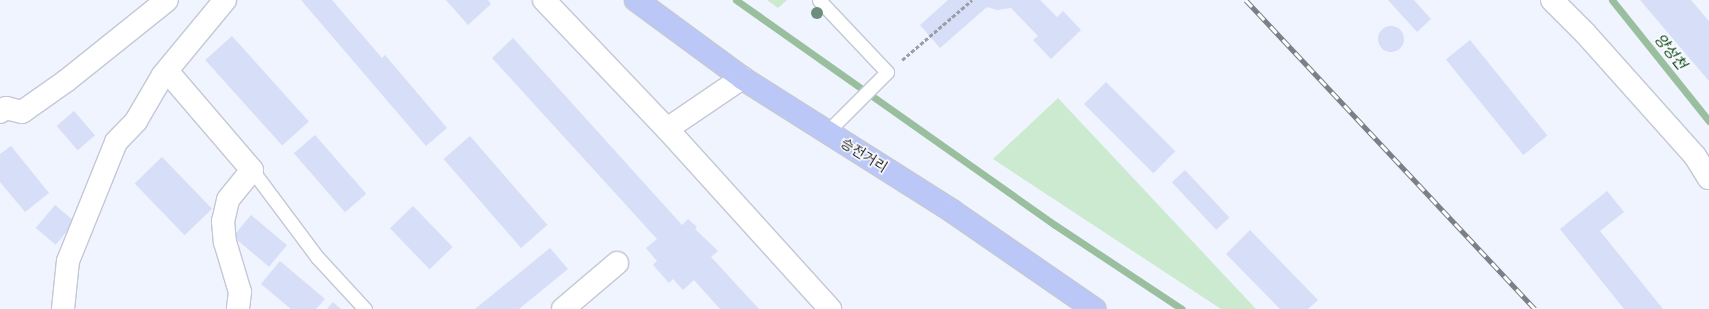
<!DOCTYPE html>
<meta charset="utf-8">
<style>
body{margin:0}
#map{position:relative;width:1709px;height:309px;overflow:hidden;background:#f0f4ff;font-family:Jost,"Noto Sans KR",sans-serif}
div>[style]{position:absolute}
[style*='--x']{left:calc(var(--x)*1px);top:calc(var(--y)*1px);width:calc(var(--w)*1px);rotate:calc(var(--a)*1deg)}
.green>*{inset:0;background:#cceacf}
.stream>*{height:7px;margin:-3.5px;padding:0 3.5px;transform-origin:3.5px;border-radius:3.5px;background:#9abf9e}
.building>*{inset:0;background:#d6def8;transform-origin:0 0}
.round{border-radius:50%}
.path>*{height:2.5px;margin-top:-1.25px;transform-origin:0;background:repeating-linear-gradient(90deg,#9b9ea7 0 4px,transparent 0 6px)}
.roads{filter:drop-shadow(1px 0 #c3c8d5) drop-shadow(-1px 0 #c3c8d5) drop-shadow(0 1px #c3c8d5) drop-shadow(0 -1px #c3c8d5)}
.service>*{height:13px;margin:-6.5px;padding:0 6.5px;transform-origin:6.5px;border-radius:6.5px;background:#fff}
.minor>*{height:22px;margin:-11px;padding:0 11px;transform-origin:11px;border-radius:11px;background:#fff}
.primary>*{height:22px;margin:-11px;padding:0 11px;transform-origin:11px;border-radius:11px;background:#bbc8f7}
.rail>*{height:4.5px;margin-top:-2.25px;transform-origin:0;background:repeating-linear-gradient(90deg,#fff 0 9px,#7c7f86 0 18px);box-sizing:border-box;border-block:1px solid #7c7f86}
.trees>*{width:12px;height:12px;margin:-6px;border-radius:50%;background:#6c8f7d}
span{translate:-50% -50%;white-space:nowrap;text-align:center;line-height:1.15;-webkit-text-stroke:3px #fff;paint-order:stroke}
.street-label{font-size:14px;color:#1e2025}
.water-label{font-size:15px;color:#064218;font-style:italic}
</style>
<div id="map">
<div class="green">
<i style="clip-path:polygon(767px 0,787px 0,778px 8px)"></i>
<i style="clip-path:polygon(1058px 98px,1256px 309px,1221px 309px,993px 159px)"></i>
</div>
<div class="stream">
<i style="--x:736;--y:0;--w:390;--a:35.2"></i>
<i style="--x:1055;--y:225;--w:152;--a:33.5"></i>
<i style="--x:1612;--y:0;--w:155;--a:51.3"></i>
</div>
<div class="building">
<i style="clip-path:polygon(301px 0,332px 0,382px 58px,385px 55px,447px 128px,426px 146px)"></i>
<i style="clip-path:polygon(446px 0,488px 0,491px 4px,468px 25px)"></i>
<i style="clip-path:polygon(948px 0,1040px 0,1057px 17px,1063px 11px,1081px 30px,1051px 59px,1033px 40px,1038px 36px,1011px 8px,997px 10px,987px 7px,940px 48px,920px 25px)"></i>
<i style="clip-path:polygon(1388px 0,1414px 0,1431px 19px,1417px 32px)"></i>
<i style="clip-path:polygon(1640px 0,1691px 0,1709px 21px,1709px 81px)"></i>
<i class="round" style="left:1378px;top:26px;width:26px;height:26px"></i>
<i style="left:232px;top:36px;width:115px;height:36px;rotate:48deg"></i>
<i style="clip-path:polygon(513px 38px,682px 225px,688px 219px,697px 227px,695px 229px,718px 251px,711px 257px,759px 309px,720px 309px,694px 280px,683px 290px,673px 279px,669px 283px,653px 265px,657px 261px,646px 248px,657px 239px,492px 58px)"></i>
<i style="left:1470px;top:40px;width:123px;height:31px;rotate:51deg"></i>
<i style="left:1106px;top:82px;width:98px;height:31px;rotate:45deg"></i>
<i style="left:74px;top:111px;width:32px;height:23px;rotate:49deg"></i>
<i style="left:315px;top:135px;width:78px;height:28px;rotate:49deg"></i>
<i style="left:470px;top:136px;width:118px;height:35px;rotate:49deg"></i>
<i style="clip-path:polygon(11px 146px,49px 193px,25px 212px,0 182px,0 154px)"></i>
<i style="left:162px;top:157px;width:72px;height:38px;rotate:46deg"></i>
<i style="left:1185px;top:170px;width:65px;height:18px;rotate:47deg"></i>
<i style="clip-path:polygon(1607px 191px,1624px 212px,1600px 231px,1663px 309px,1624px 309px,1560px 229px)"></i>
<i style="left:55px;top:205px;width:26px;height:30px;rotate:40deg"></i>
<i style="left:413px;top:206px;width:57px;height:32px;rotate:46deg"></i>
<i style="left:251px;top:215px;width:47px;height:28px;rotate:40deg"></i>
<i style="clip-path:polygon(1250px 230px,1318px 300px,1308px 309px,1280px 309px,1226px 254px)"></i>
<i style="clip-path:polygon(550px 248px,568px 269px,519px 309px,475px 309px)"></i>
<i style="clip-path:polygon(280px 261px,325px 299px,316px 309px,291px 309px,261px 284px)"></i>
<i style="clip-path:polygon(333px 302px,341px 309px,327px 309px)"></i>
</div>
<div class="path">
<i style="--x:902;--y:60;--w:92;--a:-40.6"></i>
</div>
<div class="roads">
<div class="service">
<i style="--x:819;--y:0;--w:99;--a:46.6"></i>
<i style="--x:887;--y:72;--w:85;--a:135"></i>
<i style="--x:252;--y:170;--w:109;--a:53.2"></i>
<i style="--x:317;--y:257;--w:71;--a:47.3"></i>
</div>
<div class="minor">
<i style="--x:544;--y:0;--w:178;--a:46.4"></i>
<i style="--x:667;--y:129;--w:243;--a:47.8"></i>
<i style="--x:1552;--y:0;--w:47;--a:45"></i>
<i style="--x:1585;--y:33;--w:165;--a:48.2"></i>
<i style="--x:1695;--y:156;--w:26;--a:58"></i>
<i style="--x:167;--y:71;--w:130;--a:49.4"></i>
<i style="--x:252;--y:170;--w:38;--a:129"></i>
<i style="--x:228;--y:200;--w:22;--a:103"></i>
<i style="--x:223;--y:221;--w:21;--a:85"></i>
<i style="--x:225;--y:242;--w:52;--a:73.3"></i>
<i style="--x:240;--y:292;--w:17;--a:97"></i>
<i style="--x:0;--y:112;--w:7;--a:-34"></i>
<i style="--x:6;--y:108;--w:16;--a:14"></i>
<i style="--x:22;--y:112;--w:54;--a:-35.2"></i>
<i style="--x:66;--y:81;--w:129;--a:-38.7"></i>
<i style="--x:667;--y:129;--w:91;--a:-34.2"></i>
<i style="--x:63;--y:309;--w:48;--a:-84.1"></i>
<i style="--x:68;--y:261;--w:128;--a:-68"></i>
<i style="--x:116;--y:142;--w:29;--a:-46"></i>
<i style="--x:136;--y:121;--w:53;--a:-59.6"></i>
<i style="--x:163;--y:75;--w:97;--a:-50.4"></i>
<i style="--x:563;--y:309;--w:71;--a:-40.4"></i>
</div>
<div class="primary">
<i style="--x:636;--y:0;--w:132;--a:36.3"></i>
<i style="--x:742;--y:78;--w:249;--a:32.3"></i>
<i style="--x:952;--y:211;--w:173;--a:34.6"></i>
</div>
</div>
<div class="rail">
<i style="--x:1246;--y:0;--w:423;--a:46.9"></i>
</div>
<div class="trees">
<i style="left:817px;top:13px"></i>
</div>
<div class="street-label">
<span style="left:864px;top:155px;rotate:32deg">승전거리</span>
</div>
<div class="water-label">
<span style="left:1670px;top:52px;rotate:51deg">양성천</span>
</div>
</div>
